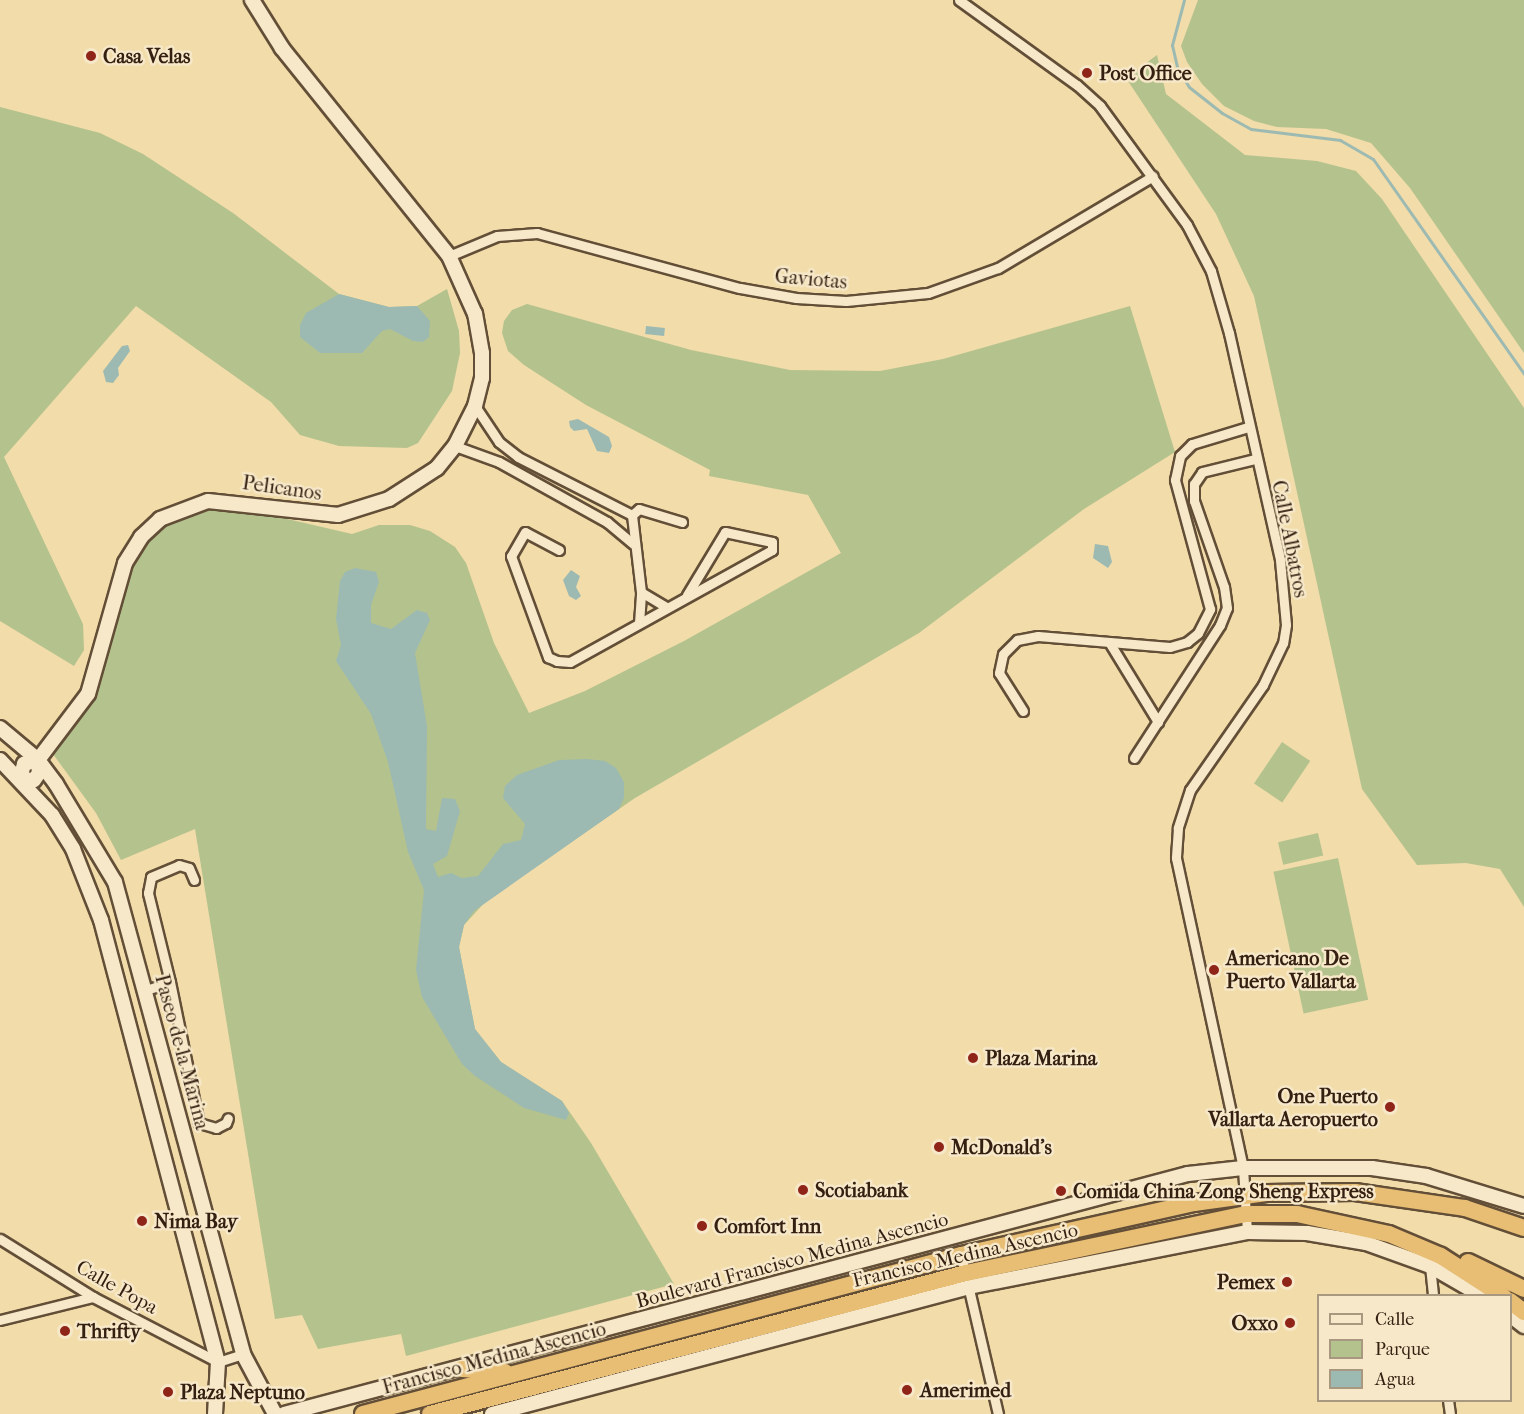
<!DOCTYPE html>
<style>
body{margin:0}
#map{position:relative;width:1524px;height:1414px;overflow:hidden;background:#f1dcaa;font-family:"IM FELL French Canon",serif}
div>[style]{position:absolute}
[style*='--x']{left:calc(var(--x)*1px);top:calc(var(--y)*1px);width:calc(var(--w)*1px);rotate:calc(var(--a)*1deg)}
.green>*{inset:0;background:#b4c28d;transform-origin:0 0}
.water>*{inset:0;background:#9dbab2;transform-origin:0 0}
.stream>*{height:3px;margin:-1.5px;padding:0 1.5px;transform-origin:1.5px;border-radius:1.5px;background:#9dbab2}
.roads{filter:drop-shadow(2px 0 #634e37) drop-shadow(-2px 0 #634e37) drop-shadow(0 2px #634e37) drop-shadow(0 -2px #634e37)}
.street>*{height:9px;margin:-4.5px;padding:0 4.5px;transform-origin:4.5px;border-radius:4.5px;background:#f6e8c8}
.secondary>*{height:14px;margin:-7px;padding:0 7px;transform-origin:7px;border-radius:7px;background:#f6e8c8}
.highway>*{height:16px;margin:-8px;padding:0 8px;transform-origin:8px;border-radius:8px;background:#e8be75}
.dots>*{width:16px;height:16px;translate:-50% -50%;box-sizing:border-box;border:3px solid #f6e8c8;border-radius:50%}
span{translate:-50% -50%;white-space:nowrap;text-align:center;line-height:1.15;-webkit-text-stroke:5px #f6e8c8;paint-order:stroke}
.poi-label{font-size:20px;color:#341f11;font-weight:700}
.left{translate:0 -50%;text-align:left}
.right{translate:-100% -50%;text-align:right}
.street-label{font-size:20px;color:#341f11}
.legend{position:absolute;left:1317px;top:1294px;width:195px;height:108px;box-sizing:border-box;background:#f6e8c8;border:2px solid #a8987f;margin:0;padding:8px 10px;list-style:none;font-size:18px;color:#341f11}
.legend li{display:flex;align-items:center;gap:12px;height:30px}
.legend b{width:30px;border:2px solid #a8987f}
</style>
<div id="map">
<div class="green">
<i style="clip-path:polygon(1198px 0,1524px 0,1524px 353px,1410px 188px,1371px 143px,1326px 129px,1277px 127px,1254px 121px,1224px 106px,1202px 84px,1187px 62px,1181px 46px)"></i>
<i style="clip-path:polygon(1157px 55px,1166px 94px,1245px 155px,1317px 161px,1356px 171px,1382px 199px,1524px 408px,1524px 907px,1500px 869px,1466px 863px,1417px 865px,1362px 789px,1254px 296px,1216px 214px,1126px 78px)"></i>
<i style="clip-path:polygon(0 107px,100px 133px,143px 154px,233px 213px,339px 294px,389px 307px,417px 306px,447px 289px,459px 331px,460px 353px,452px 391px,418px 443px,407px 448px,339px 446px,300px 435px,271px 402px,136px 306px,4px 457px,83px 624px,84px 650px,74px 666px,0 621px)"></i>
<i style="clip-path:polygon(527px 304px,691px 350px,790px 370px,880px 371px,943px 359px,1130px 306px,1175px 452px,1084px 509px,919px 633px,635px 798px,486px 901px,464px 925px,459px 947px,475px 1029px,501px 1062px,562px 1101px,591px 1143px,674px 1284px,406px 1356px,401px 1334px,318px 1349px,302px 1315px,275px 1319px,195px 829px,121px 860px,96px 813px,53px 754px,70px 724px,126px 571px,146px 539px,174px 515px,204px 504px,236px 507px,352px 534px,379px 525px,410px 525px,430px 531px,455px 547px,466px 563px,494px 643px,529px 713px,585px 691px,684px 641px,841px 553px,808px 495px,709px 476px,710px 470px,586px 405px,524px 365px,508px 351px,502px 333px,504px 321px,512px 310px)"></i>
<i style="left:1282px;top:742px;width:34px;height:50px;rotate:34deg"></i>
<i style="left:1318px;top:833px;width:23px;height:41px;rotate:77deg"></i>
<i style="left:1338px;top:858px;width:145px;height:66px;rotate:78deg"></i>
</div>
<div class="water">
<i style="clip-path:polygon(339px 294px,389px 307px,417px 306px,430px 321px,429px 337px,423px 342px,413px 341px,390px 329px,382px 331px,362px 353px,320px 353px,300px 337px,300px 325px,306px 313px)"></i>
<i style="left:646px;top:326px;width:19px;height:8px;rotate:6deg"></i>
<i style="clip-path:polygon(128px 345px,130px 351px,118px 368px,119px 375px,113px 383px,106px 382px,103px 371px,122px 346px)"></i>
<i style="clip-path:polygon(578px 419px,609px 437px,612px 446px,609px 453px,597px 451px,587px 429px,574px 431px,570px 427px,569px 421px)"></i>
<i style="clip-path:polygon(1095px 544px,1108px 546px,1112px 562px,1108px 568px,1093px 558px)"></i>
<i style="clip-path:polygon(355px 568px,376px 572px,379px 582px,371px 605px,371px 623px,391px 629px,417px 610px,427px 613px,430px 620px,415px 653px,427px 726px,426px 829px,436px 831px,442px 798px,455px 799px,460px 811px,447px 856px,433px 864px,438px 877px,451px 873px,462px 878px,478px 876px,503px 844px,521px 840px,525px 824px,503px 798px,505px 786px,517px 775px,559px 760px,587px 759px,605px 761px,616px 768px,624px 782px,624px 798px,619px 809px,474px 911px,464px 925px,459px 947px,475px 1029px,501px 1062px,562px 1101px,569px 1113px,566px 1120px,524px 1108px,475px 1076px,462px 1064px,422px 997px,416px 970px,424px 890px,408px 852px,388px 762px,371px 714px,336px 661px,341px 645px,336px 619px,340px 581px,345px 572px)"></i>
<i style="clip-path:polygon(571px 570px,580px 576px,576px 587px,581px 596px,576px 600px,569px 596px,563px 580px)"></i>
</div>
<div class="stream">
<i style="--x:1184;--y:0;--w:47;--a:104.9"></i>
<i style="--x:1172;--y:45;--w:23;--a:77"></i>
<i style="--x:1177;--y:67;--w:23;--a:59"></i>
<i style="--x:1189;--y:87;--w:42;--a:38.2"></i>
<i style="--x:1222;--y:113;--w:33;--a:29"></i>
<i style="--x:1251;--y:129;--w:90;--a:7"></i>
<i style="--x:1340;--y:140;--w:38;--a:30"></i>
<i style="--x:1373;--y:159;--w:263;--a:54.9"></i>
</div>
<div class="roads">
<div class="street">
<i style="--x:959;--y:0;--w:145;--a:35.8"></i>
<i style="--x:1077;--y:85;--w:31;--a:42"></i>
<i style="--x:1100;--y:106;--w:147;--a:53.8"></i>
<i style="--x:1187;--y:225;--w:52;--a:62.4"></i>
<i style="--x:1211;--y:271;--w:65;--a:73.8"></i>
<i style="--x:1229;--y:333;--w:233;--a:77.3"></i>
<i style="--x:1280;--y:560;--w:65;--a:84.7"></i>
<i style="--x:1286;--y:625;--w:18;--a:99"></i>
<i style="--x:1283;--y:643;--w:47;--a:115.5"></i>
<i style="--x:1263;--y:685;--w:128;--a:124.8"></i>
<i style="--x:1190;--y:790;--w:40;--a:108"></i>
<i style="--x:1178;--y:828;--w:30;--a:94"></i>
<i style="--x:1176;--y:858;--w:317;--a:77.8"></i>
<i style="--x:1243;--y:1168;--w:64;--a:86.4"></i>
<i style="--x:449;--y:256;--w:52;--a:-22.6"></i>
<i style="--x:497;--y:236;--w:40;--a:-4.3"></i>
<i style="--x:537;--y:233;--w:210;--a:15.2"></i>
<i style="--x:740;--y:288;--w:57;--a:10.1"></i>
<i style="--x:796;--y:298;--w:50;--a:3.4"></i>
<i style="--x:846;--y:301;--w:82;--a:-5.6"></i>
<i style="--x:928;--y:293;--w:74;--a:-19.7"></i>
<i style="--x:998;--y:268;--w:180;--a:-30.7"></i>
<i style="--x:475;--y:406;--w:43;--a:56.3"></i>
<i style="--x:499;--y:442;--w:24;--a:38"></i>
<i style="--x:518;--y:457;--w:128;--a:27"></i>
<i style="--x:455;--y:446;--w:47;--a:20"></i>
<i style="--x:499;--y:462;--w:124;--a:29.1"></i>
<i style="--x:607;--y:522;--w:34;--a:40"></i>
<i style="--x:559;--y:550;--w:38;--a:-152"></i>
<i style="--x:525;--y:532;--w:28;--a:120"></i>
<i style="--x:511;--y:556;--w:108;--a:69.9"></i>
<i style="--x:548;--y:657;--w:10;--a:24"></i>
<i style="--x:557;--y:661;--w:13;--a:4"></i>
<i style="--x:570;--y:662;--w:231;--a:-29"></i>
<i style="--x:772;--y:550;--w:8;--a:-90"></i>
<i style="--x:772;--y:542;--w:48;--a:-168"></i>
<i style="--x:725;--y:532;--w:74;--a:121.1"></i>
<i style="--x:641;--y:592;--w:29;--a:31"></i>
<i style="--x:639;--y:623;--w:31;--a:-86"></i>
<i style="--x:641;--y:592;--w:78;--a:-96.7"></i>
<i style="--x:632;--y:515;--w:9;--a:-41"></i>
<i style="--x:639;--y:509;--w:45;--a:16.8"></i>
<i style="--x:1109;--y:642;--w:94;--a:58.5"></i>
<i style="--x:1023;--y:711;--w:45;--a:-122.3"></i>
<i style="--x:999;--y:673;--w:19;--a:-78"></i>
<i style="--x:1003;--y:654;--w:20;--a:-45"></i>
<i style="--x:1017;--y:640;--w:21;--a:-11"></i>
<i style="--x:1038;--y:636;--w:132;--a:4.8"></i>
<i style="--x:1170;--y:647;--w:18;--a:-16"></i>
<i style="--x:1187;--y:642;--w:14;--a:-39"></i>
<i style="--x:1198;--y:633;--w:27;--a:-63"></i>
<i style="--x:1210;--y:609;--w:134;--a:-105.2"></i>
<i style="--x:1175;--y:480;--w:25;--a:-78"></i>
<i style="--x:1180;--y:456;--w:17;--a:-45"></i>
<i style="--x:1192;--y:444;--w:59;--a:-16.9"></i>
<i style="--x:1134;--y:758;--w:158;--a:-57.1"></i>
<i style="--x:1220;--y:625;--w:18;--a:-68"></i>
<i style="--x:1227;--y:608;--w:21;--a:-98"></i>
<i style="--x:1224;--y:587;--w:91;--a:-109.2"></i>
<i style="--x:1194;--y:501;--w:17;--a:-90"></i>
<i style="--x:1194;--y:484;--w:14;--a:-56"></i>
<i style="--x:1202;--y:472;--w:55;--a:-13.8"></i>
<i style="--x:170;--y:982;--w:144;--a:78.4"></i>
<i style="--x:199;--y:1123;--w:18;--a:16"></i>
<i style="--x:216;--y:1128;--w:11;--a:-27"></i>
<i style="--x:226;--y:1123;--w:5;--a:-68"></i>
<i style="--x:146;--y:990;--w:25;--a:-18"></i>
<i style="--x:170;--y:982;--w:92;--a:-103.9"></i>
<i style="--x:148;--y:893;--w:16;--a:-79"></i>
<i style="--x:151;--y:877;--w:30;--a:-23"></i>
<i style="--x:179;--y:865;--w:10;--a:17"></i>
<i style="--x:189;--y:868;--w:13;--a:67"></i>
<i style="--x:0;--y:1239;--w:110;--a:31.9"></i>
<i style="--x:93;--y:1297;--w:141;--a:27.5"></i>
<i style="--x:218;--y:1362;--w:26;--a:-18"></i>
<i style="--x:961;--y:1255;--w:163;--a:76.9"></i>
<i style="--x:1430;--y:1266;--w:30;--a:84"></i>
<i style="--x:0;--y:1320;--w:96;--a:-13.9"></i>
<i style="--x:1448;--y:1400;--w:14;--a:82"></i>
</div>
<div class="secondary">
<i style="--x:0;--y:728;--w:50;--a:40.1"></i>
<i style="--x:38;--y:760;--w:30;--a:53"></i>
<i style="--x:56;--y:784;--w:114;--a:59"></i>
<i style="--x:115;--y:882;--w:489;--a:74.8"></i>
<i style="--x:243;--y:1354;--w:68;--a:61.9"></i>
<i style="--x:0;--y:760;--w:76;--a:46.6"></i>
<i style="--x:52;--y:815;--w:40;--a:58"></i>
<i style="--x:73;--y:849;--w:76;--a:68.5"></i>
<i style="--x:101;--y:920;--w:457;--a:75.2"></i>
<i style="--x:218;--y:1362;--w:52;--a:93.3"></i>
<i style="--x:38;--y:760;--w:13;--a:86"></i>
<i style="--x:39;--y:773;--w:9;--a:126"></i>
<i style="--x:34;--y:780;--w:14;--a:-176"></i>
<i style="--x:20;--y:779;--w:16;--a:-75"></i>
<i style="--x:24;--y:764;--w:15;--a:-16"></i>
<i style="--x:38;--y:760;--w:83;--a:-52.9"></i>
<i style="--x:88;--y:694;--w:136;--a:-74.2"></i>
<i style="--x:125;--y:563;--w:31;--a:-58"></i>
<i style="--x:141;--y:537;--w:26;--a:-43"></i>
<i style="--x:160;--y:519;--w:51;--a:-20.6"></i>
<i style="--x:208;--y:501;--w:131;--a:6.1"></i>
<i style="--x:338;--y:515;--w:53;--a:-17.4"></i>
<i style="--x:389;--y:499;--w:57;--a:-32.9"></i>
<i style="--x:437;--y:468;--w:28;--a:-51"></i>
<i style="--x:455;--y:446;--w:45;--a:-63.4"></i>
<i style="--x:475;--y:406;--w:29;--a:-76"></i>
<i style="--x:482;--y:378;--w:25;--a:-90"></i>
<i style="--x:482;--y:353;--w:40;--a:-100"></i>
<i style="--x:475;--y:314;--w:64;--a:-114.1"></i>
<i style="--x:449;--y:256;--w:267;--a:-128.8"></i>
<i style="--x:282;--y:48;--w:57;--a:-122"></i>
<i style="--x:1510;--y:1315;--w:18;--a:38"></i>
<i style="--x:284;--y:1414;--w:935;--a:-14.87"></i>
<i style="--x:1188;--y:1174;--w:55;--a:-6.2"></i>
<i style="--x:1243;--y:1168;--w:129;--a:0"></i>
<i style="--x:1372;--y:1168;--w:55;--a:8.4"></i>
<i style="--x:1426;--y:1176;--w:102;--a:17"></i>
<i style="--x:492;--y:1414;--w:494;--a:-14.9"></i>
<i style="--x:969;--y:1287;--w:283;--a:-11.2"></i>
<i style="--x:1247;--y:1232;--w:60;--a:1"></i>
<i style="--x:1307;--y:1233;--w:60;--a:9.6"></i>
<i style="--x:1366;--y:1243;--w:68;--a:19.8"></i>
<i style="--x:1430;--y:1266;--w:60;--a:30"></i>
</div>
<div class="highway">
<i style="--x:1468;--y:1262;--w:62;--a:25.7"></i>
<i style="--x:1510;--y:1301;--w:18;--a:38"></i>
<i style="--x:462;--y:1369;--w:43;--a:4"></i>
<i style="--x:363;--y:1414;--w:619;--a:-14.89"></i>
<i style="--x:961;--y:1255;--w:239;--a:-12.6"></i>
<i style="--x:1194;--y:1203;--w:73;--a:-7.9"></i>
<i style="--x:1266;--y:1193;--w:89;--a:-0.6"></i>
<i style="--x:1355;--y:1192;--w:111;--a:8.3"></i>
<i style="--x:1465;--y:1208;--w:62;--a:18.7"></i>
<i style="--x:430;--y:1414;--w:554;--a:-14.74"></i>
<i style="--x:966;--y:1273;--w:286;--a:-11.9"></i>
<i style="--x:1246;--y:1214;--w:51;--a:0"></i>
<i style="--x:1297;--y:1214;--w:94;--a:12.3"></i>
<i style="--x:1389;--y:1234;--w:56;--a:22.9"></i>
<i style="--x:1441;--y:1256;--w:74;--a:32.8"></i>
</div>
</div>
<div class="dots">
<i style="left:91px;top:56px;background:#8f2418"></i>
<i style="left:1087px;top:73px;background:#8f2418"></i>
<i style="left:1214px;top:970px;background:#8f2418"></i>
<i style="left:973px;top:1058px;background:#8f2418"></i>
<i style="left:1390px;top:1107px;background:#8f2418"></i>
<i style="left:939px;top:1147px;background:#8f2418"></i>
<i style="left:803px;top:1190px;background:#8f2418"></i>
<i style="left:1061px;top:1191px;background:#8f2418"></i>
<i style="left:142px;top:1221px;background:#8f2418"></i>
<i style="left:702px;top:1226px;background:#8f2418"></i>
<i style="left:1287px;top:1282px;background:#8f2418"></i>
<i style="left:1290px;top:1323px;background:#8f2418"></i>
<i style="left:65px;top:1331px;background:#8f2418"></i>
<i style="left:907px;top:1390px;background:#8f2418"></i>
<i style="left:168px;top:1392px;background:#8f2418"></i>
</div>
<div class="poi-label">
<span class="left" style="left:103px;top:56px">Casa Velas</span>
<span class="left" style="left:1099px;top:73px">Post Office</span>
<span class="left" style="left:1226px;top:970px">Americano De<br>Puerto Vallarta</span>
<span class="left" style="left:985px;top:1058px">Plaza Marina</span>
<span class="right" style="left:1378px;top:1108px">One Puerto<br>Vallarta Aeropuerto</span>
<span class="left" style="left:951px;top:1147px">McDonald's</span>
<span class="left" style="left:815px;top:1190px">Scotiabank</span>
<span class="left" style="left:1073px;top:1191px">Comida China Zong Sheng Express</span>
<span class="left" style="left:154px;top:1221px">Nima Bay</span>
<span class="left" style="left:714px;top:1226px">Comfort Inn</span>
<span class="right" style="left:1275px;top:1282px">Pemex</span>
<span class="right" style="left:1278px;top:1323px">Oxxo</span>
<span class="left" style="left:77px;top:1331px">Thrifty</span>
<span class="left" style="left:920px;top:1390px">Amerimed</span>
<span class="left" style="left:180px;top:1392px">Plaza Neptuno</span>
</div>
<div class="street-label">
<span style="left:811px;top:279px;rotate:5deg">Gaviotas</span>
<span style="left:282px;top:488px;rotate:8deg">Pelicanos</span>
<span style="left:1290px;top:539px;rotate:79deg">Calle Albatros</span>
<span style="left:182px;top:1052px;rotate:75deg">Paseo de la Marina</span>
<span style="left:965px;top:1255px;rotate:-13deg">Francisco Medina Ascencio</span>
<span style="left:792px;top:1260px;rotate:-15deg">Boulevard Francisco Medina Ascencio</span>
<span style="left:117px;top:1287px;rotate:29deg">Calle Popa</span>
<span style="left:494px;top:1358px;rotate:-15deg">Francisco Medina Ascencio</span>
</div>
<ul class="legend">
<li><b style="height:8px;background:#f6e8c8"></b>Calle</li>
<li><b style="height:16px;background:#b4c28d"></b>Parque</li>
<li><b style="height:16px;background:#9dbab2"></b>Agua</li>
</ul>
</div>
